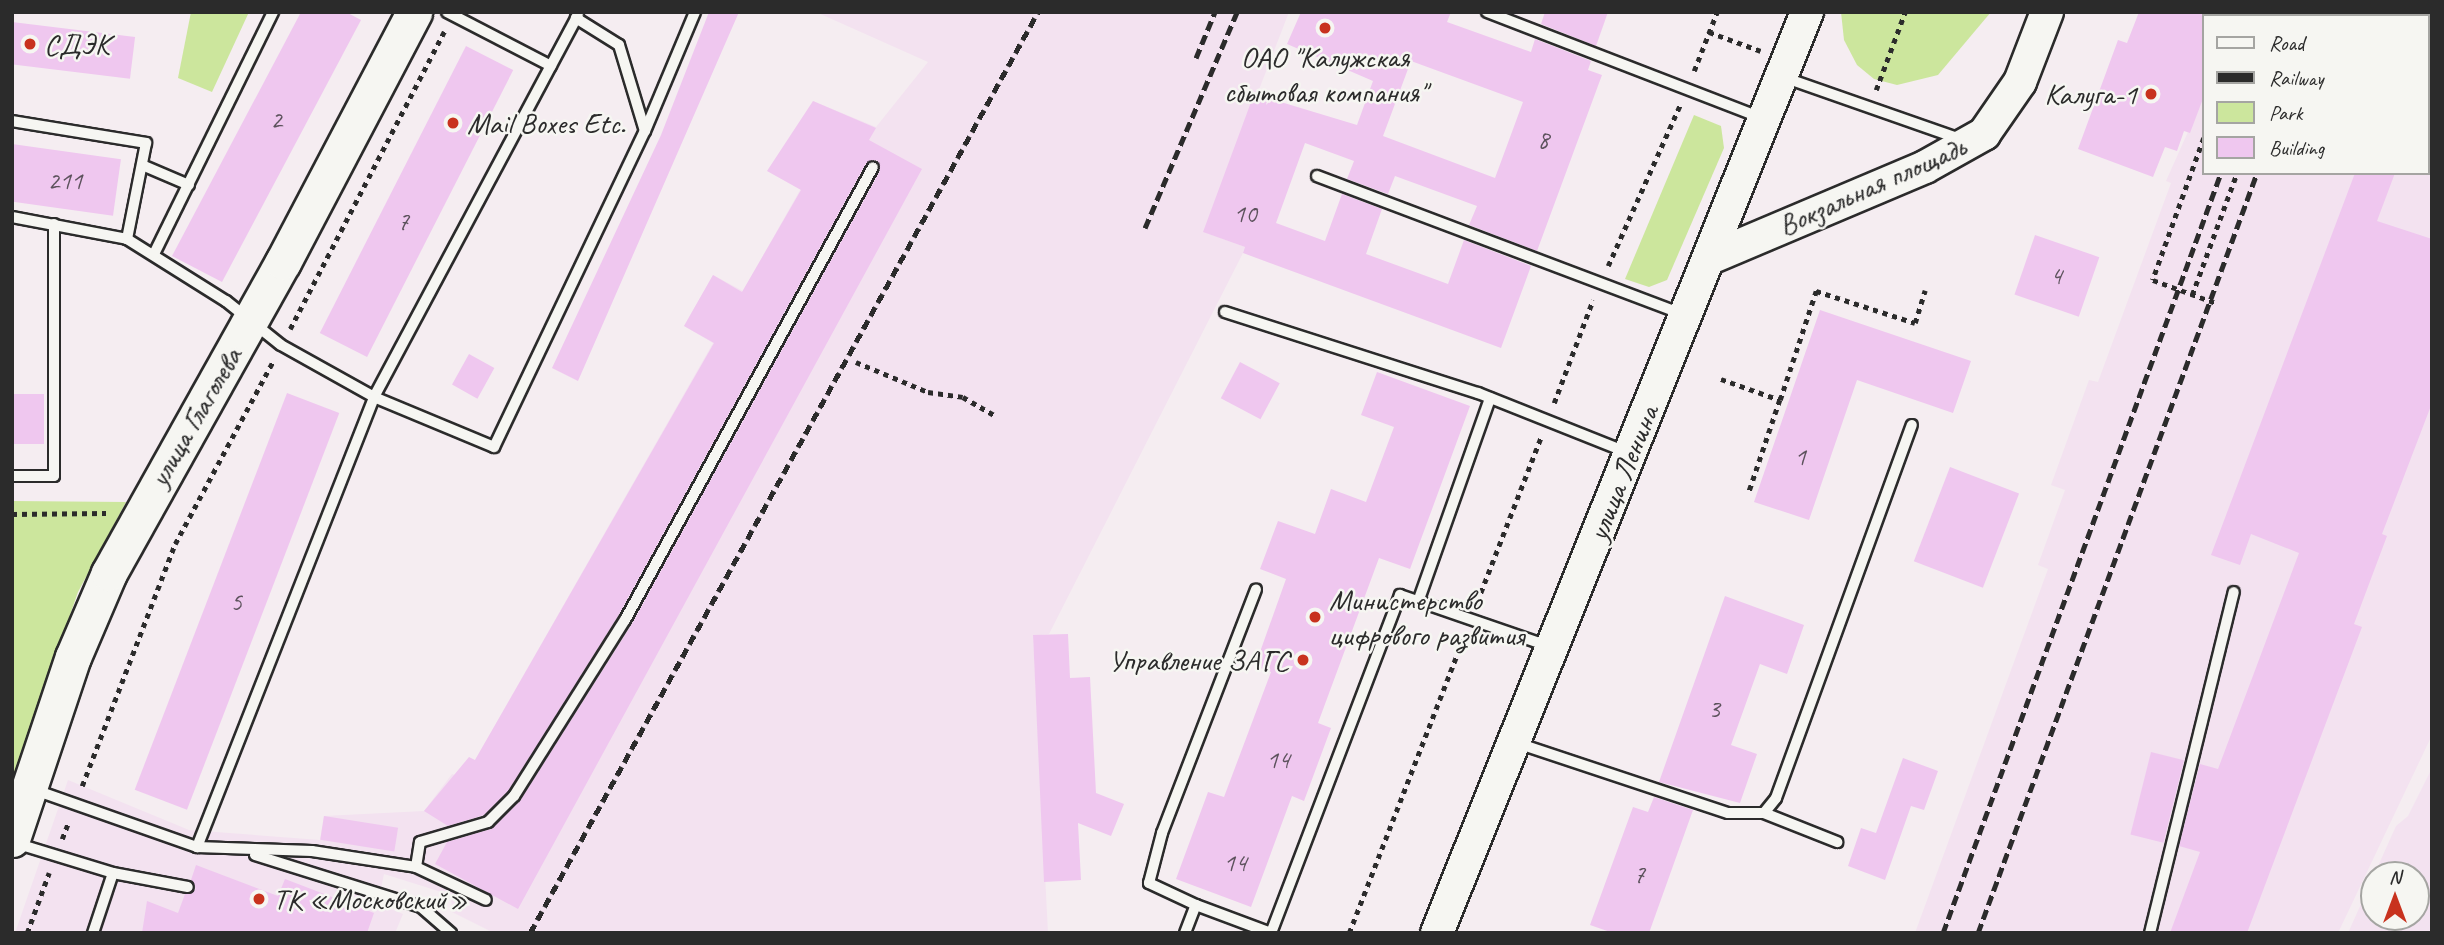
<!DOCTYPE html>
<meta charset="utf-8">
<style>
body{margin:0}
#map{position:relative;width:2444px;height:945px;overflow:hidden;background:#f5edf1;font-family:Caveat,sans-serif}
div>[style]{position:absolute}
[style*='--x']{left:calc(var(--x)*1px);top:calc(var(--y)*1px);width:calc(var(--w)*1px);rotate:calc(var(--a)*1deg)}
.built>*{inset:0;background:#f3e2f0}
.green>*{inset:0;background:#cce69d}
.building>*{inset:0;background:#efc7ef;transform-origin:0 0}
.path>*{height:4.5px;margin-top:-2.25px;transform-origin:0;background:repeating-linear-gradient(90deg,#2b2b2b 0 5px,transparent 0 10px)}
.roads{filter:drop-shadow(2px 0 #2b2b2b) drop-shadow(-2px 0 #2b2b2b) drop-shadow(0 2px #2b2b2b) drop-shadow(0 -2px #2b2b2b)}
.service>*{height:10px;margin:-5px;padding:0 5px;transform-origin:5px;border-radius:5px;background:#f6f6f2}
.secondary>*{height:32px;margin:-16px;padding:0 16px;transform-origin:16px;border-radius:16px;background:#f6f6f2}
.primary>*{height:35px;margin:-17.5px;padding:0 17.5px;transform-origin:17.5px;border-radius:17.5px;background:#f6f6f2}
.rail>*{height:5px;margin-top:-2.5px;transform-origin:0;background:repeating-linear-gradient(90deg,#2b2b2b 0 10px,transparent 0 15px)}
.dots>*{width:19px;height:19px;translate:-50% -50%;box-sizing:border-box;border:4px solid #f6f6f2;border-radius:50%}
span{translate:-50% -50%;white-space:nowrap;text-align:center;line-height:1.15;-webkit-text-stroke:5px #f6f6f2;paint-order:stroke}
.number-label{font-size:26px;color:#5c525c}
.number-label span{-webkit-text-stroke-width:0}
.poi-label{font-size:30px;color:#2b2b2b}
.left{translate:0 -50%;text-align:left}
.right{translate:-100% -50%;text-align:right}
.street-label{font-size:30px;color:#2b2b2b}
.frame{position:absolute;inset:0;border:14px solid #2b2b2b;pointer-events:none}
.legend{position:absolute;left:2202px;top:14px;width:228px;height:161px;box-sizing:border-box;background:#f6f6f2;border:2px solid #a5a5a2;margin:0;padding:9px 12px;list-style:none;font-size:21px;color:#2b2b2b}
.legend li{display:flex;align-items:center;gap:14px;height:35px}
.legend b{width:35px;border:2px solid #a5a5a2}
.north{position:absolute;left:2360px;top:861px;width:70px;height:70px;box-sizing:border-box;background:#f6f6f2;border:2px solid #a5a5a2;border-radius:50%;rotate:0deg;font-size:19px;font-weight:700;line-height:28px;text-align:center;color:#2b2b2b}
.north::after{content:'';display:block;margin:auto;width:24px;height:32px;background:#c8321e;clip-path:polygon(50% 0,100% 100%,50% 72%,0 100%)}
</style>
<div id="map">
<div class="built">
<i style="clip-path:polygon(816px 12px,1289px 12px,1204px 232px,1245px 247px,1243px 253px,1049px 634px,1033px 636px,1048px 933px,494px 933px,452px 912px,451px 895px,384px 874px,378px 904px,403px 914px,395px 933px,15px 933px,68px 780px,189px 830px,320px 840px,324px 816px,424px 811px,452px 774px,457px 776px,475px 760px,713px 343px,684px 326px,713px 275px,743px 291px,800px 190px,813px 101px,876px 127px,928px 62px)"></i>
<i style="clip-path:polygon(2233px 12px,2432px 12px,2432px 735px,2338px 933px,1915px 933px,2048px 569px,2038px 565px,2065px 490px,2051px 485px,2089px 380px,2098px 382px,2171px 183px,2166px 181px,2204px 96px,2204px 173px,2428px 173px,2428px 16px)"></i>
<i style="clip-path:polygon(evenodd,2432px 768px,2432px 933px,2348px 933px,2396px 826px,2408px 816px,2432px 768px,2374px 875px,2416px 875px,2416px 917px,2374px 917px,2374px 875px)"></i>
</div>
<div class="green">
<i style="clip-path:polygon(191px 12px,249px 12px,212px 92px,178px 78px)"></i>
<i style="clip-path:polygon(1841px 12px,1991px 12px,1938px 75px,1897px 85px,1874px 79px,1857px 65px,1844px 40px)"></i>
<i style="clip-path:polygon(1694px 115px,1721px 126px,1724px 148px,1667px 280px,1649px 287px,1625px 279px)"></i>
<i style="clip-path:polygon(12px 501px,126px 502px,78px 592px,12px 782px)"></i>
</div>
<div class="building">
<i style="clip-path:polygon(301px 12px,346px 12px,361px 20px,222px 282px,172px 256px)"></i>
<i style="clip-path:polygon(709px 12px,739px 12px,578px 381px,552px 368px,661px 135px)"></i>
<i style="clip-path:polygon(evenodd,1301px 12px,1451px 12px,1447px 22px,1531px 52px,1535px 39px,1591px 61px,1588px 70px,1602px 75px,1537px 251px,1469px 225px,1477px 206px,1395px 176px,1388px 194px,1347px 179px,1354px 161px,1305px 143px,1276px 223px,1325px 241px,1342px 194px,1382px 209px,1366px 254px,1448px 284px,1464px 240px,1531px 266px,1501px 348px,1243px 253px,1245px 247px,1203px 232px,1254px 94px,1357px 125px,1373px 81px,1287px 44px,1301px 12px,1411px 61px,1523px 102px,1495px 178px,1383px 136px,1411px 61px)"></i>
<i style="clip-path:polygon(1545px 12px,1608px 12px,1596px 46px,1541px 24px)"></i>
<i style="clip-path:polygon(2139px 12px,2204px 12px,2204px 96px,2190px 133px,2184px 131px,2177px 151px,2165px 147px,2153px 177px,2078px 149px,2118px 40px,2127px 43px)"></i>
<i style="left:12px;top:22px;width:124px;height:42px;rotate:7deg"></i>
<i style="left:466px;top:46px;width:53px;height:322px;rotate:27deg"></i>
<i style="clip-path:polygon(813px 101px,876px 128px,869px 140px,922px 169px,518px 909px,435px 864px,447px 842px,491px 829px,520px 801px,632px 624px,880px 171px,877px 160px,866px 163px,618px 616px,508px 791px,484px 815px,448px 826px,424px 811px,469px 757px,475px 760px,714px 343px,684px 326px,713px 275px,742px 292px,801px 190px,767px 171px)"></i>
<i style="left:12px;top:144px;width:110px;height:57px;rotate:8deg"></i>
<i style="clip-path:polygon(2355px 173px,2395px 173px,2377px 221px,2432px 239px,2432px 403px,2382px 534px,2387px 536px,2354px 624px,2362px 627px,2247px 933px,2170px 933px,2200px 852px,2179px 846px,2200px 764px,2218px 769px,2299px 553px,2251px 534px,2240px 565px,2211px 555px)"></i>
<i style="left:2035px;top:235px;width:68px;height:63px;rotate:19deg"></i>
<i style="clip-path:polygon(1820px 310px,1971px 361px,1953px 413px,1857px 380px,1809px 520px,1754px 502px)"></i>
<i style="left:469px;top:354px;width:29px;height:35px;rotate:29deg"></i>
<i style="left:1240px;top:362px;width:45px;height:41px;rotate:28deg"></i>
<i style="clip-path:polygon(1377px 372px,1470px 406px,1410px 569px,1379px 558px,1318px 723px,1331px 728px,1304px 801px,1292px 796px,1251px 907px,1176px 879px,1208px 792px,1224px 797px,1271px 672px,1255px 666px,1286px 579px,1260px 569px,1278px 521px,1315px 534px,1331px 489px,1366px 502px,1394px 427px,1361px 415px)"></i>
<i style="left:287px;top:393px;width:56px;height:425px;rotate:21deg"></i>
<i style="left:12px;top:394px;width:32px;height:50px"></i>
<i style="left:1950px;top:467px;width:74px;height:101px;rotate:21deg"></i>
<i style="clip-path:polygon(1725px 596px,1804px 625px,1787px 674px,1760px 664px,1731px 745px,1757px 754px,1740px 803px,1659px 782px)"></i>
<i style="clip-path:polygon(1068px 634px,1070px 678px,1090px 677px,1096px 793px,1124px 804px,1111px 836px,1078px 823px,1081px 880px,1044px 882px,1033px 635px)"></i>
<i style="left:2151px;top:752px;width:34px;height:85px;rotate:14deg"></i>
<i style="clip-path:polygon(1903px 758px,1938px 771px,1924px 810px,1911px 806px,1885px 880px,1848px 866px,1861px 828px,1876px 833px)"></i>
<i style="clip-path:polygon(1654px 797px,1693px 810px,1649px 933px,1613px 933px,1590px 925px,1633px 807px,1648px 812px)"></i>
<i style="left:324px;top:816px;width:75px;height:24px;rotate:9deg"></i>
<i style="clip-path:polygon(196px 865px,278px 896px,285px 879px,374px 913px,367px 933px,142px 933px,147px 901px,178px 913px,185px 894px,196px 889px,191px 880px)"></i>
</div>
<div class="path">
<i style="--x:2249;--y:16;--w:4;--a:-76"></i>
<i style="--x:2295;--y:16;--w:4;--a:-63"></i>
<i style="--x:1709;--y:32;--w:55;--a:20.1"></i>
<i style="--x:1694;--y:71;--w:63;--a:-68.7"></i>
<i style="--x:1876;--y:90;--w:83;--a:-69.6"></i>
<i style="--x:2204;--y:138;--w:151;--a:109.8"></i>
<i style="--x:2153;--y:280;--w:67;--a:20.1"></i>
<i style="--x:1608;--y:266;--w:176;--a:-65.9"></i>
<i style="--x:2192;--y:295;--w:130;--a:-69.8"></i>
<i style="--x:290;--y:329;--w:335;--a:-62.6"></i>
<i style="--x:856;--y:362;--w:78;--a:22.6"></i>
<i style="--x:928;--y:392;--w:35;--a:8"></i>
<i style="--x:963;--y:397;--w:39;--a:30"></i>
<i style="--x:1721;--y:379;--w:63;--a:19.6"></i>
<i style="--x:1780;--y:400;--w:97;--a:108.6"></i>
<i style="--x:1780;--y:400;--w:115;--a:-71.7"></i>
<i style="--x:1816;--y:291;--w:104;--a:17.9"></i>
<i style="--x:1915;--y:323;--w:34;--a:-73"></i>
<i style="--x:1554;--y:403;--w:110;--a:-69.3"></i>
<i style="--x:12;--y:514;--w:94;--a:-0.6"></i>
<i style="--x:1477;--y:602;--w:177;--a:-68.8"></i>
<i style="--x:82;--y:786;--w:259;--a:-69"></i>
<i style="--x:175;--y:544;--w:208;--a:-61.8"></i>
<i style="--x:62;--y:839;--w:19;--a:-69"></i>
<i style="--x:27;--y:933;--w:64;--a:-69.9"></i>
<i style="--x:1349;--y:933;--w:318;--a:-68.8"></i>
</div>
<div class="roads">
<div class="service">
<i style="--x:447;--y:12;--w:117;--a:27.4"></i>
<i style="--x:1487;--y:12;--w:294;--a:21.1"></i>
<i style="--x:1783;--y:77;--w:191;--a:19.3"></i>
<i style="--x:12;--y:121;--w:136;--a:9.3"></i>
<i style="--x:146;--y:143;--w:98;--a:101.2"></i>
<i style="--x:645;--y:131;--w:129;--a:-67.2"></i>
<i style="--x:142;--y:165;--w:51;--a:23.1"></i>
<i style="--x:1317;--y:176;--w:392;--a:20.7"></i>
<i style="--x:12;--y:217;--w:117;--a:10.8"></i>
<i style="--x:127;--y:239;--w:117;--a:32.1"></i>
<i style="--x:226;--y:301;--w:70;--a:38.7"></i>
<i style="--x:281;--y:345;--w:107;--a:29.2"></i>
<i style="--x:374;--y:397;--w:130;--a:22.6"></i>
<i style="--x:494;--y:447;--w:350;--a:-64.5"></i>
<i style="--x:645;--y:131;--w:90;--a:-106.8"></i>
<i style="--x:619;--y:45;--w:51;--a:-147.9"></i>
<i style="--x:154;--y:254;--w:270;--a:-63.8"></i>
<i style="--x:1225;--y:312;--w:266;--a:17.8"></i>
<i style="--x:1478;--y:393;--w:159;--a:21.7"></i>
<i style="--x:12;--y:476;--w:42;--a:0"></i>
<i style="--x:54;--y:476;--w:252;--a:-90"></i>
<i style="--x:1419;--y:599;--w:213;--a:-70.5"></i>
<i style="--x:1517;--y:743;--w:222;--a:18.4"></i>
<i style="--x:1728;--y:813;--w:36;--a:0"></i>
<i style="--x:1764;--y:813;--w:19;--a:-51"></i>
<i style="--x:1776;--y:798;--w:397;--a:-70"></i>
<i style="--x:35;--y:790;--w:172;--a:19.4"></i>
<i style="--x:197;--y:847;--w:115;--a:2"></i>
<i style="--x:312;--y:851;--w:105;--a:8.7"></i>
<i style="--x:416;--y:867;--w:77;--a:25.2"></i>
<i style="--x:1764;--y:813;--w:79;--a:21.7"></i>
<i style="--x:15;--y:843;--w:102;--a:17"></i>
<i style="--x:113;--y:873;--w:76;--a:10.6"></i>
<i style="--x:197;--y:847;--w:484;--a:-68.5"></i>
<i style="--x:374;--y:397;--w:433;--a:-61.9"></i>
<i style="--x:255;--y:855;--w:174;--a:17.4"></i>
<i style="--x:421;--y:907;--w:40;--a:41"></i>
<i style="--x:416;--y:867;--w:25;--a:-81"></i>
<i style="--x:420;--y:842;--w:71;--a:-16.4"></i>
<i style="--x:488;--y:822;--w:37;--a:-45"></i>
<i style="--x:514;--y:796;--w:208;--a:-57.8"></i>
<i style="--x:625;--y:620;--w:516;--a:-61.3"></i>
<i style="--x:1196;--y:905;--w:52;--a:-154.9"></i>
<i style="--x:1149;--y:883;--w:52;--a:-75.4"></i>
<i style="--x:1162;--y:833;--w:261;--a:-68.9"></i>
<i style="--x:93;--y:933;--w:63;--a:-71.6"></i>
<i style="--x:1185;--y:933;--w:30;--a:-69"></i>
<i style="--x:1196;--y:905;--w:80;--a:20.5"></i>
<i style="--x:1271;--y:933;--w:362;--a:-69.1"></i>
<i style="--x:1400;--y:595;--w:157;--a:19"></i>
<i style="--x:2150;--y:933;--w:351;--a:-76.2"></i>
</div>
<div class="secondary">
<i style="--x:1710;--y:258;--w:233;--a:-22.9"></i>
<i style="--x:1925;--y:167;--w:68;--a:-29.2"></i>
<i style="--x:1984;--y:134;--w:63;--a:-55.3"></i>
<i style="--x:2020;--y:82;--w:75;--a:-68.9"></i>
<i style="--x:1437;--y:933;--w:993;--a:-68.11"></i>
</div>
<div class="primary">
<i style="--x:12;--y:839;--w:192;--a:-71.5"></i>
<i style="--x:73;--y:657;--w:91;--a:-66.8"></i>
<i style="--x:109;--y:573;--w:356;--a:-60.8"></i>
<i style="--x:283;--y:262;--w:282;--a:-62.3"></i>
</div>
</div>
<div class="rail">
<i style="--x:2278;--y:16;--w:4;--a:-63"></i>
<i style="--x:2315;--y:16;--w:4;--a:-76"></i>
<i style="--x:1196;--y:58;--w:50;--a:-67.6"></i>
<i style="--x:1145;--y:228;--w:235;--a:-66.9"></i>
<i style="--x:530;--y:933;--w:1052;--a:-61.12"></i>
<i style="--x:1943;--y:933;--w:809;--a:-69.91"></i>
<i style="--x:1978;--y:933;--w:810;--a:-69.84"></i>
</div>
<div class="dots">
<i style="left:1325px;top:28px;background:#c8321e"></i>
<i style="left:30px;top:44px;background:#c8321e"></i>
<i style="left:2151px;top:94px;background:#c8321e"></i>
<i style="left:453px;top:123px;background:#c8321e"></i>
<i style="left:1315px;top:617px;background:#c8321e"></i>
<i style="left:1303px;top:660px;background:#c8321e"></i>
<i style="left:259px;top:899px;background:#c8321e"></i>
</div>
<div class="number-label">
<span style="left:276px;top:120px">2</span>
<span style="left:1543px;top:140px">8</span>
<span style="left:65px;top:181px">211</span>
<span style="left:1245px;top:214px">10</span>
<span style="left:403px;top:222px">7</span>
<span style="left:2056px;top:276px">4</span>
<span style="left:1800px;top:457px">1</span>
<span style="left:236px;top:602px">5</span>
<span style="left:1714px;top:709px">3</span>
<span style="left:1278px;top:760px">14</span>
<span style="left:1235px;top:863px">14</span>
<span style="left:1639px;top:875px">7</span>
</div>
<div class="poi-label">
<span class="left" style="left:44px;top:44px">СДЭК</span>
<span style="left:1325px;top:74px">ОАО "Калужская<br>сбытовая компания"</span>
<span class="right" style="left:2137px;top:94px">Калуга-1</span>
<span class="left" style="left:467px;top:123px">Mail Boxes Etc.</span>
<span class="left" style="left:1329px;top:617px">Министерство<br>цифрового развития</span>
<span class="right" style="left:1289px;top:660px">Управление ЗАГС</span>
<span class="left" style="left:273px;top:899px">ТК «Московский»</span>
</div>
<div class="street-label">
<span style="left:1872px;top:186px;rotate:-24deg">Вокзальная площадь</span>
<span style="left:195px;top:417px;rotate:-60deg">улица Глаголева</span>
<span style="left:1623px;top:473px;rotate:-68deg">улица Ленина</span>
</div>
<div class="frame"></div>
<ul class="legend">
<li><b style="height:9px;background:#f6f6f2"></b>Road</li>
<li><b style="height:9px;background:#2b2b2b"></b>Railway</li>
<li><b style="height:19px;background:#cce69d"></b>Park</li>
<li><b style="height:19px;background:#efc7ef"></b>Building</li>
</ul>
<div class="north">N</div>
</div>
